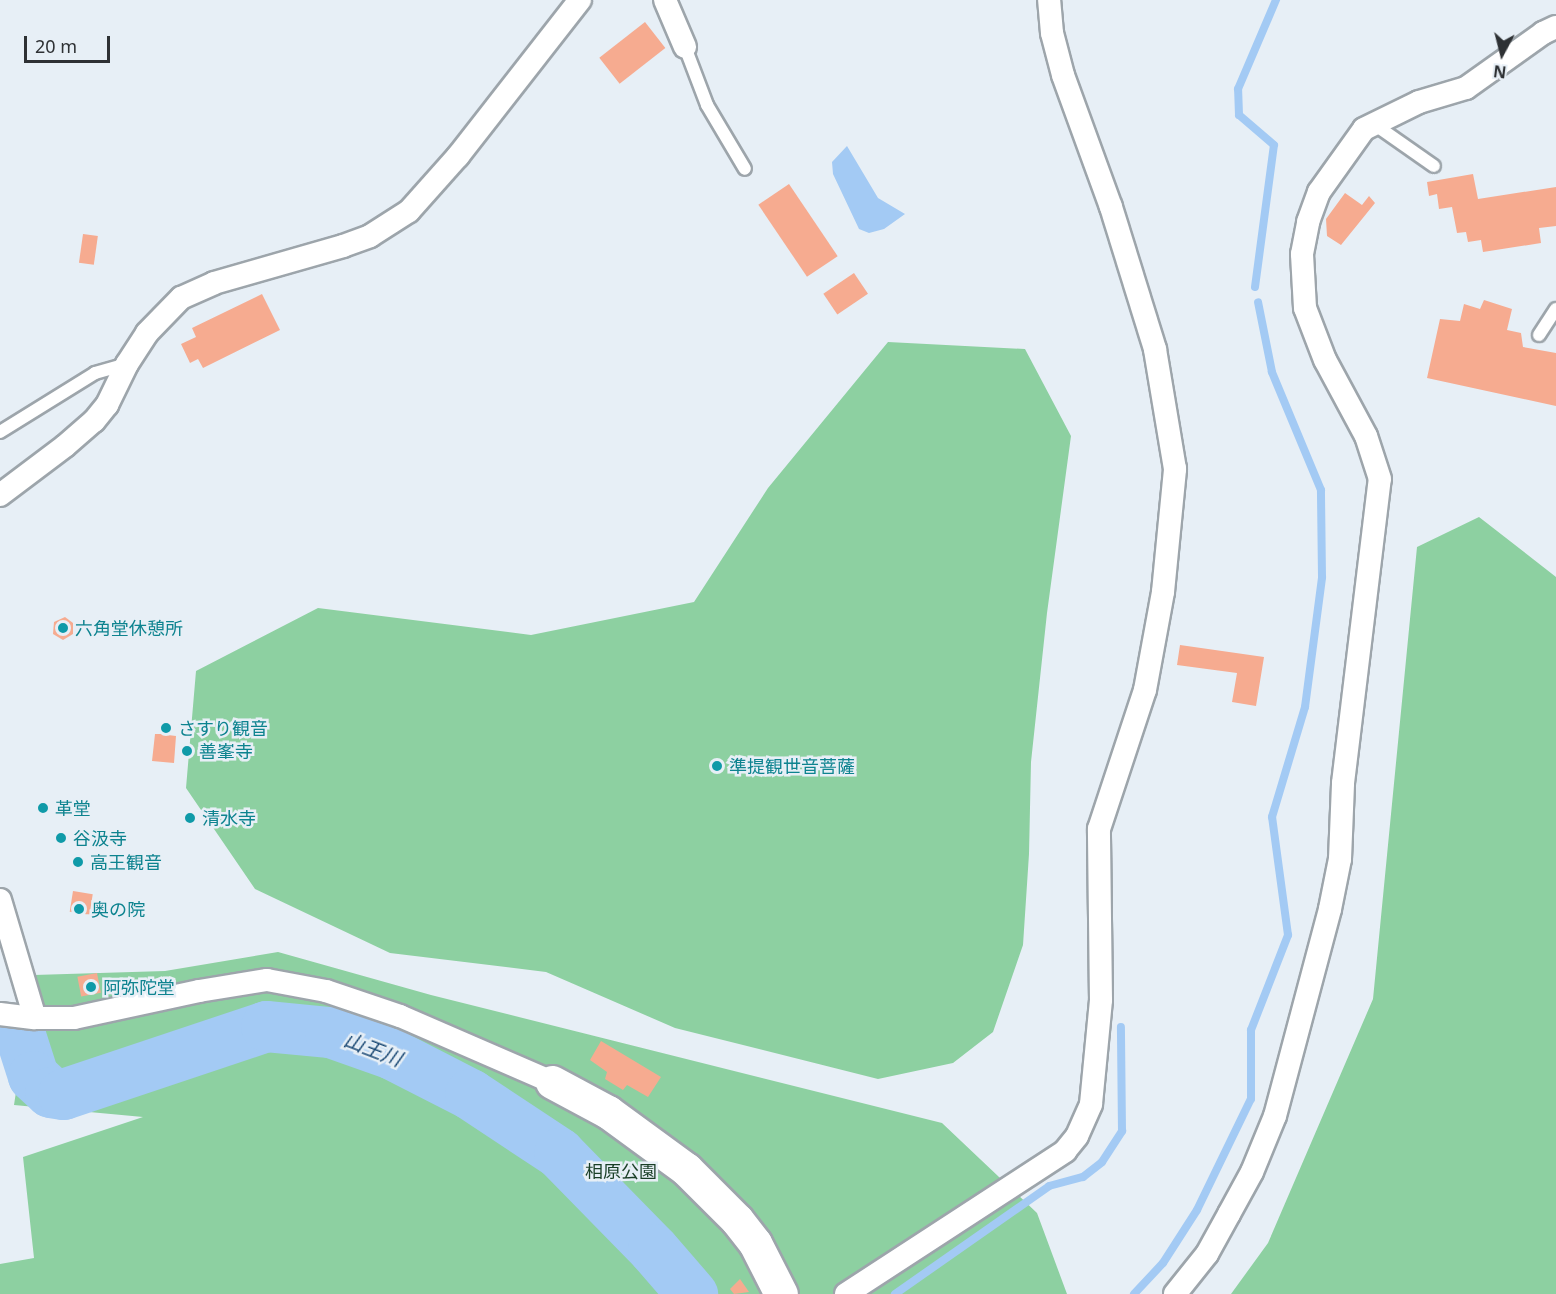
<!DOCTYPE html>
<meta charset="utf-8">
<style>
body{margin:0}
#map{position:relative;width:1556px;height:1294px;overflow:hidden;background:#e7eff6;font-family:"Noto Sans","Noto Sans JP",sans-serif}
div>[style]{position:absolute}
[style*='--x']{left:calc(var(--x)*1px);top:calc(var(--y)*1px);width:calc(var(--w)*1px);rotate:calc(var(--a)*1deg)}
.green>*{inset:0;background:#8dd0a1}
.water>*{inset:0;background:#a3caf4}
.stream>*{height:8px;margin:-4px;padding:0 4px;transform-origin:4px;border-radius:4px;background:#a3caf4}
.river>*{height:51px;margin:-25.5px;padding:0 25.5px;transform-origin:25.5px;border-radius:25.5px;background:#a3caf4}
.building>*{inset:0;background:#f6ab90;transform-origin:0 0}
.roads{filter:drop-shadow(2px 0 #9da5ab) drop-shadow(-2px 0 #9da5ab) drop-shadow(0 2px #9da5ab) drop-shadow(0 -2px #9da5ab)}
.lane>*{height:12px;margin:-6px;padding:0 6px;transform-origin:6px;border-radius:6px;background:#fff}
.street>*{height:22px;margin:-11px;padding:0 11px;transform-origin:11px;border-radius:11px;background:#fff}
.secondary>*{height:33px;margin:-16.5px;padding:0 16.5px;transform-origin:16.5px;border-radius:16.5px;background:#fff}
.dots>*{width:16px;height:16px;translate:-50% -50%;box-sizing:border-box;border:3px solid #e7eff6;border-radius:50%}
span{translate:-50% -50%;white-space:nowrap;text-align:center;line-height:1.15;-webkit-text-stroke:5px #e7eff6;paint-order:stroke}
.culture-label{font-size:18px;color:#0d838f}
.left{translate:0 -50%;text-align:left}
.park-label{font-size:18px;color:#1a3f27}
.water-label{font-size:20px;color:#184773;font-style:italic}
.north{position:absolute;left:1472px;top:24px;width:60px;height:60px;-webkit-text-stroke:4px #e7eff6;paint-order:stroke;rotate:187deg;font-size:16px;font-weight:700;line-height:24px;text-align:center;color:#2e3134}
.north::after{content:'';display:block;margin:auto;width:21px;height:27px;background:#2e3134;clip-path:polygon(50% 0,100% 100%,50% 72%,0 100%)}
.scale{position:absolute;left:24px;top:36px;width:86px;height:27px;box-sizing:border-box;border:3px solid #2e3134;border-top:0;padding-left:8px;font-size:18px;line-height:21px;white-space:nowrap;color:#2e3134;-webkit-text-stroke:4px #e7eff6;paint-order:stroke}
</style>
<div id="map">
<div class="green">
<i style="clip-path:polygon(888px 342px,1025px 349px,1071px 436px,1047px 613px,1031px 762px,1029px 854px,1023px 945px,993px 1032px,953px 1063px,878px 1079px,675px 1028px,546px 972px,390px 953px,255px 889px,186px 788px,196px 671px,318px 608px,531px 635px,694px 602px,768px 488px)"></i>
<i style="clip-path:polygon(1479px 517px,1556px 577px,1556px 1294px,1231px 1294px,1268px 1243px,1373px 999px,1417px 547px)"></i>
<i style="clip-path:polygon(278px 952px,431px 995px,942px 1123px,1037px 1213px,1067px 1294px,0 1294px,0 1264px,34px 1258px,23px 1157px,143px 1117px,14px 1105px,34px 975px,165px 971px)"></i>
</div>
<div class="water">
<i style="clip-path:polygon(847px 146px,878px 198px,905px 214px,884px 229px,869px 233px,859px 229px,833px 174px,832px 162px)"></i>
</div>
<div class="stream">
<i style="--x:1255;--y:287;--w:143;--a:-82.4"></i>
<i style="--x:1274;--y:145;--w:46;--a:-139.4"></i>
<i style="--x:1239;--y:115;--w:26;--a:-92"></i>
<i style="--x:1238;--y:89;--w:97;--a:-66.9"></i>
<i style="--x:895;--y:1294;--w:188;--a:-35"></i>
<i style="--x:1049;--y:1186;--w:35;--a:-15"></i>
<i style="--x:1083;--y:1177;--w:24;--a:-38"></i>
<i style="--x:1102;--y:1162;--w:37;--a:-57"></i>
<i style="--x:1122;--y:1131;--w:104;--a:-90.6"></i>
<i style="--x:1134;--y:1294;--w:42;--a:-46.9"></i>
<i style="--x:1163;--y:1263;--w:63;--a:-57.3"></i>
<i style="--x:1197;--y:1210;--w:123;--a:-64.1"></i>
<i style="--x:1251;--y:1099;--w:69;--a:-90"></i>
<i style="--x:1251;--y:1030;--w:102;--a:-68.7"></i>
<i style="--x:1288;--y:935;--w:119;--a:-97.7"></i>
<i style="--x:1272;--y:817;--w:115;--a:-73.3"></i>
<i style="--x:1305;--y:707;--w:131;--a:-82.5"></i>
<i style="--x:1322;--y:577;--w:87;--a:-90.7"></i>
<i style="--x:1321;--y:490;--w:128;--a:-112.6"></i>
<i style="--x:1272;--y:372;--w:71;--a:-101.3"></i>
</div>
<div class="river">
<i style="--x:19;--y:1032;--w:46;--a:72.3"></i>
<i style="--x:33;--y:1076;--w:23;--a:43"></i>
<i style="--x:50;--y:1092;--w:13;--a:9"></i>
<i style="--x:63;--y:1094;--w:214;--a:-18.5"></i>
<i style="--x:266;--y:1026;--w:64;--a:5.4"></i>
<i style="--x:330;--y:1032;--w:66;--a:19.5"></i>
<i style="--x:392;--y:1054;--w:88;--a:27.1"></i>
<i style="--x:470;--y:1094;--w:107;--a:33.5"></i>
<i style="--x:559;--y:1153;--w:134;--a:45.6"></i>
<i style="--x:653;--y:1249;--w:60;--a:49.1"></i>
</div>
<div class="building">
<i style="left:645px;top:22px;width:33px;height:58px;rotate:52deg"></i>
<i style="clip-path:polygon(1473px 174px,1478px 199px,1556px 187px,1556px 226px,1539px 228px,1541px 243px,1483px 252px,1481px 240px,1468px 242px,1466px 232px,1457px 233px,1452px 207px,1439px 209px,1437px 194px,1429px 196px,1427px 182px)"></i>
<i style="left:789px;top:184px;width:87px;height:37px;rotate:56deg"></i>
<i style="clip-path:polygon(1345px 193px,1362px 205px,1369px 196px,1375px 203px,1341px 245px,1327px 236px,1326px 219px)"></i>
<i style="left:83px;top:234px;width:15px;height:29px;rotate:8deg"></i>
<i style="left:854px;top:273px;width:25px;height:37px;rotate:56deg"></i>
<i style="clip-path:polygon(262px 294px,280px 330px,203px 368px,198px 359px,190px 363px,181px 344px,196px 337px,192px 328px)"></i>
<i style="clip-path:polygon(1484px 300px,1512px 309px,1507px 330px,1521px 333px,1523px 347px,1556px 353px,1556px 406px,1427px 378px,1440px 319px,1460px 321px,1464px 304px,1480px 309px)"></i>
<i style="clip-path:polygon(65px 617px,73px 623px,73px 634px,63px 640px,53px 634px,54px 622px)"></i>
<i style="clip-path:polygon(1180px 645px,1264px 657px,1256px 706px,1232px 702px,1237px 673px,1177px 665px)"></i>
<i style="clip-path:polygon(163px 727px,169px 728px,168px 735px,176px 736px,174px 763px,152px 761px,155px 734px,162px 734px)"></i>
<i style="left:73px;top:891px;width:20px;height:21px;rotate:9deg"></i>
<i style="left:97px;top:973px;width:20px;height:20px;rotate:79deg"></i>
<i style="clip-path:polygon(601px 1041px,661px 1077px,648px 1097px,627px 1085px,623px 1090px,605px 1079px,607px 1072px,590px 1060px)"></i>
<i style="clip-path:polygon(740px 1279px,749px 1292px,734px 1294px,730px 1289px)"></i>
</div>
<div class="roads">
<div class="lane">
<i style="--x:685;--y:47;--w:62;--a:69.2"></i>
<i style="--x:707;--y:105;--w:74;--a:59.3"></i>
<i style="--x:1374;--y:124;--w:73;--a:35"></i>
<i style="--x:1539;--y:335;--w:31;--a:-57"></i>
<i style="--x:0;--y:432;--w:112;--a:-31.8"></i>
<i style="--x:95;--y:373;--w:33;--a:-16"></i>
</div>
<div class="street">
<i style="--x:665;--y:0;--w:51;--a:66.9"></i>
<i style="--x:0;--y:495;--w:81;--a:-37"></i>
<i style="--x:65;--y:446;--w:38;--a:-41"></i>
<i style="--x:94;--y:421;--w:21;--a:-51"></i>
<i style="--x:107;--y:405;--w:46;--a:-64"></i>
<i style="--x:127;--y:364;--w:37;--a:-57"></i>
<i style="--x:147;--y:333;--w:49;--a:-45.8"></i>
<i style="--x:181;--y:298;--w:36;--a:-24"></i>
<i style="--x:214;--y:283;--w:134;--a:-16"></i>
<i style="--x:343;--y:246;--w:29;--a:-20"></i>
<i style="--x:370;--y:236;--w:46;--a:-32.7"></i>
<i style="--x:409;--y:211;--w:74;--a:-48.3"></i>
<i style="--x:458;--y:156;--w:198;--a:-52"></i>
<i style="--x:0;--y:900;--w:123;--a:73.5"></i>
<i style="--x:0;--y:1014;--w:35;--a:7"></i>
<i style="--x:35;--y:1018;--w:39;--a:0"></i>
<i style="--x:74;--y:1018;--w:128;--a:-12.2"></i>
<i style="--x:199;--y:991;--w:69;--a:-9.2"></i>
<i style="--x:267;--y:980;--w:60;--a:10.6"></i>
<i style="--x:326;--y:991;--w:78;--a:18.7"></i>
<i style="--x:400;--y:1016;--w:166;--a:23.5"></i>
<i style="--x:846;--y:1294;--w:262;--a:-33.1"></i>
<i style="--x:1065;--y:1151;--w:19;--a:-51"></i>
<i style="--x:1077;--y:1136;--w:35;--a:-66"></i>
<i style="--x:1091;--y:1104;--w:104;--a:-84.5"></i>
<i style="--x:1101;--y:1000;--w:171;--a:-90.7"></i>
<i style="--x:1099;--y:829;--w:146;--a:-71.7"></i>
<i style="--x:1145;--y:690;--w:100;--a:-79.6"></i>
<i style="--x:1163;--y:592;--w:124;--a:-84.4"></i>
<i style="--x:1175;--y:469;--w:122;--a:-99.5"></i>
<i style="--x:1155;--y:349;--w:149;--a:-107.2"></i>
<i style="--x:1111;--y:207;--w:140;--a:-110"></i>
<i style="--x:1063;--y:75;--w:43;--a:-104.7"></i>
<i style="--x:1052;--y:33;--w:33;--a:-95"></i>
<i style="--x:1175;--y:1294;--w:51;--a:-51.3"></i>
<i style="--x:1207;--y:1254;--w:46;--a:-61.2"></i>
<i style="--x:1229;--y:1214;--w:48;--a:-61.3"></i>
<i style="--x:1252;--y:1172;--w:61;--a:-67.7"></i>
<i style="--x:1275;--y:1116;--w:214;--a:-75.1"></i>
<i style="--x:1330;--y:909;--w:51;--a:-78.7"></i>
<i style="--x:1340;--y:859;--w:76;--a:-87.7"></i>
<i style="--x:1343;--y:783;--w:306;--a:-83.1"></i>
<i style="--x:1380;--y:479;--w:45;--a:-108"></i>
<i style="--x:1366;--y:436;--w:86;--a:-118.3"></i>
<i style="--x:1325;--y:360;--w:56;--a:-111"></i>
<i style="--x:1305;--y:308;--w:54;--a:-93.2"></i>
<i style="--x:1302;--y:254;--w:33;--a:-79"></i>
<i style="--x:1308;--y:222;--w:32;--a:-70"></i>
<i style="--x:1319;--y:192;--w:77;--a:-54.5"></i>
<i style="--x:1364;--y:129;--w:61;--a:-26.1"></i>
<i style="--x:1419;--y:102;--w:49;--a:-16.6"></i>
<i style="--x:1466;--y:88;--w:95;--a:-35.5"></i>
<i style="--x:1543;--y:33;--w:14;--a:-25"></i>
</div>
<div class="secondary">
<i style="--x:552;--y:1082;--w:64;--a:28.2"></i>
<i style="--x:608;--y:1112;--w:97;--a:36.2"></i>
<i style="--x:686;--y:1169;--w:72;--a:45"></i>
<i style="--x:737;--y:1220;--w:29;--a:52"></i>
<i style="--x:755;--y:1243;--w:57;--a:63"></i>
</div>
</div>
<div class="dots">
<i style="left:63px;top:628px;background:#0f9aa8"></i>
<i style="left:166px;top:728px;background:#0f9aa8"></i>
<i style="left:187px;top:751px;background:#0f9aa8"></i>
<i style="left:717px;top:766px;background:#0f9aa8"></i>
<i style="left:43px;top:808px;background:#0f9aa8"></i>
<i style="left:190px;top:818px;background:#0f9aa8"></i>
<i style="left:61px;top:838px;background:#0f9aa8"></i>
<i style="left:78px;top:862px;background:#0f9aa8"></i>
<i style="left:79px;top:909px;background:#0f9aa8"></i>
<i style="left:91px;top:987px;background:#0f9aa8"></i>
</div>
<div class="culture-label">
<span class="left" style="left:75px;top:628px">六角堂休憩所</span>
<span class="left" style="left:178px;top:728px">さすり観音</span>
<span class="left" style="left:199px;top:751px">善峯寺</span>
<span class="left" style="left:729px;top:766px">準提観世音菩薩</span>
<span class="left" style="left:55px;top:808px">革堂</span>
<span class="left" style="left:202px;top:818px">清水寺</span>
<span class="left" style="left:73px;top:838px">谷汲寺</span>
<span class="left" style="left:90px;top:862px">高王観音</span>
<span class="left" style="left:91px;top:909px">奥の院</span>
<span class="left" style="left:103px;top:987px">阿弥陀堂</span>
</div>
<div class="park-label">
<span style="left:621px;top:1171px">相原公園</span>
</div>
<div class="water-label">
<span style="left:373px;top:1049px;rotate:21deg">山王川</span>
</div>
<div class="north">N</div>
<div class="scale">20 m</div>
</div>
